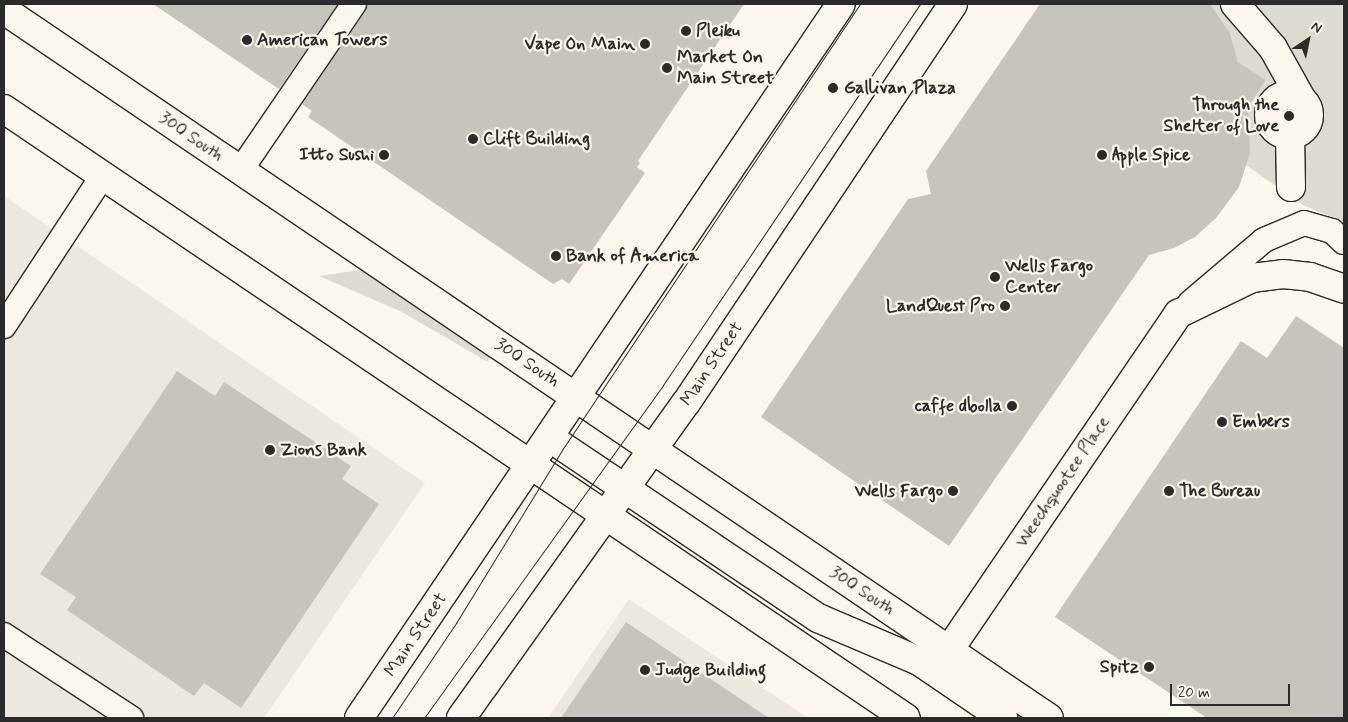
<!DOCTYPE html>
<style>
body{margin:0}
#map{position:relative;width:1348px;height:722px;overflow:hidden;background:#fbf7ec;font-family:Mynerve,sans-serif}
div>[style]{position:absolute}
[style*='--x']{left:calc(var(--x)*1px);top:calc(var(--y)*1px);width:calc(var(--w)*1px);rotate:calc(var(--a)*1deg)}
.built>*{inset:0;background:#ebe8de}
.green>*{inset:0;background:#dddad0}
.building>*{inset:0;background:#c7c4bc}
.roads{filter:drop-shadow(1px 0 #2b2b2b) drop-shadow(-1px 0 #2b2b2b) drop-shadow(0 1px #2b2b2b) drop-shadow(0 -1px #2b2b2b)}
.lane>*{height:24px;margin:-12px;padding:0 12px;transform-origin:12px;border-radius:12px;background:#fbf7ec}
.street>*{height:28px;margin:-14px;padding:0 14px;transform-origin:14px;border-radius:14px;background:#fbf7ec}
.street>.ring{margin:-14px;padding:0;box-sizing:content-box;background:none;border:28px solid #fbf7ec;border-radius:50%}
.secondary>*{height:28px;margin:-14px;padding:0 14px;transform-origin:14px;border-radius:14px;background:#fbf7ec}
.tram>*{height:1px;margin:-0.5px;padding:0 0.5px;transform-origin:0.5px;border-radius:0.5px;background:#2b2b2b}
.dots>*{width:14px;height:14px;translate:-50% -50%;box-sizing:border-box;border:2px solid #fbf7ec;border-radius:50%}
span{translate:-50% -50%;white-space:nowrap;text-align:center;line-height:1.15;-webkit-text-stroke:4.5px #fbf7ec;paint-order:stroke}
.poi-label{font-size:18px;color:#2b2b2b;font-weight:700}
.left{translate:0 -50%;text-align:left}
.right{translate:-100% -50%;text-align:right}
.street-label{font-size:18px;color:#2b2b2b}
.frame{position:absolute;inset:0;border:5px solid #2b2b2b;pointer-events:none}
.north{position:absolute;left:1283px;top:15px;width:50px;height:50px;-webkit-text-stroke:4px #fbf7ec;paint-order:stroke;rotate:34deg;font-size:14px;font-weight:700;line-height:20px;text-align:center;color:#2b2b2b}
.north::after{content:'';display:block;margin:auto;width:18px;height:22px;background:#2b2b2b;clip-path:polygon(50% 0,100% 100%,50% 72%,0 100%)}
.scale{position:absolute;left:1170px;top:684px;width:120px;height:22px;box-sizing:border-box;border:2px solid #2b2b2b;border-top:0;padding-left:6px;font-size:15px;line-height:18px;white-space:nowrap;color:#2b2b2b;-webkit-text-stroke:4px #fbf7ec;paint-order:stroke}
</style>
<div id="map">
<div class="built">
<i style="clip-path:polygon(4px 196px,425px 483px,264px 718px,4px 718px)"></i>
<i style="clip-path:polygon(629px 599px,808px 718px,548px 718px)"></i>
</div>
<div class="green">
<i style="clip-path:polygon(1210px 4px,1344px 4px,1344px 222px,1303px 205px,1246px 165px,1248px 107px,1266px 80px,1238px 62px,1230px 33px)"></i>
<i style="clip-path:polygon(367px 269px,492px 354px,488px 362px,402px 312px,319px 276px)"></i>
</div>
<div class="building">
<i style="clip-path:polygon(153px 4px,338px 4px,279px 89px)"></i>
<i style="clip-path:polygon(368px 4px,744px 4px,638px 161px,640px 163px,637px 167px,645px 173px,569px 284px,562px 279px,553px 284px,308px 117px,312px 111px,302px 104px,365px 12px)"></i>
<i style="clip-path:polygon(1040px 4px,1210px 4px,1230px 33px,1238px 62px,1266px 80px,1248px 107px,1250px 153px,1239px 187px,1216px 218px,1195px 237px,1174px 248px,1149px 255px,949px 546px,761px 417px,908px 199px,931px 194px,926px 171px)"></i>
<i style="clip-path:polygon(1296px 316px,1344px 348px,1344px 718px,1207px 718px,1055px 617px,1241px 341px,1267px 358px)"></i>
<i style="clip-path:polygon(177px 371px,215px 396px,224px 382px,351px 466px,342px 479px,379px 504px,241px 708px,204px 683px,194px 696px,67px 610px,76px 597px,40px 574px)"></i>
<i style="clip-path:polygon(626px 622px,769px 718px,561px 718px)"></i>
</div>
<div class="roads">
<div class="lane">
<i style="--x:240;--y:171;--w:202;--a:-55.7"></i>
<i style="--x:1190;--y:303;--w:97;--a:-40.4"></i>
<i style="--x:1264;--y:240;--w:43;--a:-23"></i>
<i style="--x:1304;--y:223;--w:29;--a:16"></i>
<i style="--x:1332;--y:231;--w:16;--a:43"></i>
<i style="--x:4;--y:326;--w:181;--a:-56.7"></i>
<i style="--x:4;--y:635;--w:152;--a:33.2"></i>
</div>
<div class="street">
<i style="--x:1235;--y:4;--w:58;--a:49.2"></i>
<i style="--x:1273;--y:48;--w:57;--a:60.8"></i>
<i class="ring" style="left:1269px;top:95px;width:12px;height:12px"></i>
<i style="--x:1290;--y:135;--w:52;--a:88.9"></i>
<i style="--x:949;--y:650;--w:407;--a:-55.7"></i>
<i style="--x:1178;--y:314;--w:82;--a:-25.9"></i>
<i style="--x:1252;--y:278;--w:31;--a:-7"></i>
<i style="--x:1283;--y:274;--w:27;--a:6"></i>
<i style="--x:1310;--y:277;--w:36;--a:19"></i>
<i style="--x:359;--y:718;--w:861;--a:-55.98"></i>
<i style="--x:461;--y:718;--w:387;--a:-54.5"></i>
<i style="--x:686;--y:403;--w:480;--a:-56.2"></i>
</div>
<div class="secondary">
<i style="--x:4;--y:10;--w:1262;--a:34.12"></i>
<i style="--x:4;--y:109;--w:1088;--a:34.03"></i>
<i style="--x:550;--y:438;--w:323;--a:33.9"></i>
<i style="--x:818;--y:618;--w:110;--a:23.1"></i>
<i style="--x:919;--y:661;--w:102;--a:34.2"></i>
</div>
</div>
<div class="tram">
<i style="--x:392;--y:718;--w:115;--a:-56"></i>
<i style="--x:456;--y:623;--w:206;--a:-58.5"></i>
<i style="--x:564;--y:447;--w:533;--a:-56.25"></i>
<i style="--x:424;--y:718;--w:410;--a:-54.3"></i>
<i style="--x:663;--y:385;--w:460;--a:-56"></i>
</div>
<div class="dots">
<i style="left:686px;top:31px;background:#2b2b2b"></i>
<i style="left:247px;top:40px;background:#2b2b2b"></i>
<i style="left:645px;top:44px;background:#2b2b2b"></i>
<i style="left:667px;top:68px;background:#2b2b2b"></i>
<i style="left:833px;top:88px;background:#2b2b2b"></i>
<i style="left:1289px;top:116px;background:#2b2b2b"></i>
<i style="left:473px;top:139px;background:#2b2b2b"></i>
<i style="left:384px;top:155px;background:#2b2b2b"></i>
<i style="left:1102px;top:155px;background:#2b2b2b"></i>
<i style="left:556px;top:256px;background:#2b2b2b"></i>
<i style="left:995px;top:277px;background:#2b2b2b"></i>
<i style="left:1005px;top:306px;background:#2b2b2b"></i>
<i style="left:1012px;top:406px;background:#2b2b2b"></i>
<i style="left:1222px;top:422px;background:#2b2b2b"></i>
<i style="left:270px;top:450px;background:#2b2b2b"></i>
<i style="left:953px;top:491px;background:#2b2b2b"></i>
<i style="left:1169px;top:491px;background:#2b2b2b"></i>
<i style="left:1149px;top:667px;background:#2b2b2b"></i>
<i style="left:645px;top:670px;background:#2b2b2b"></i>
</div>
<div class="poi-label">
<span class="left" style="left:696px;top:31px">Pleiku</span>
<span class="left" style="left:257px;top:40px">American Towers</span>
<span class="right" style="left:635px;top:44px">Vape On Main</span>
<span class="left" style="left:677px;top:68px">Market On<br>Main Street</span>
<span class="left" style="left:844px;top:88px">Gallivan Plaza</span>
<span class="right" style="left:1279px;top:116px">Through the<br>Shelter of Love</span>
<span class="left" style="left:483px;top:139px">Clift Building</span>
<span class="right" style="left:374px;top:155px">Itto Sushi</span>
<span class="left" style="left:1112px;top:155px">Apple Spice</span>
<span class="left" style="left:566px;top:256px">Bank of America</span>
<span class="left" style="left:1005px;top:277px">Wells Fargo<br>Center</span>
<span class="right" style="left:995px;top:306px">LandQuest Pro</span>
<span class="right" style="left:1002px;top:406px">caffe dbolla</span>
<span class="left" style="left:1232px;top:422px">Embers</span>
<span class="left" style="left:280px;top:450px">Zions Bank</span>
<span class="right" style="left:943px;top:491px">Wells Fargo</span>
<span class="left" style="left:1179px;top:491px">The Bureau</span>
<span class="right" style="left:1139px;top:667px">Spitz</span>
<span class="left" style="left:655px;top:670px">Judge Building</span>
</div>
<div class="street-label">
<span style="left:191px;top:137px;rotate:35deg">300 South</span>
<span style="left:527px;top:363px;rotate:34deg">300 South</span>
<span style="left:712px;top:364px;rotate:-56deg">Main Street</span>
<span style="left:1063px;top:482px;rotate:-56deg">Weechquootee Place</span>
<span style="left:862px;top:591px;rotate:34deg">300 South</span>
<span style="left:416px;top:635px;rotate:-56deg">Main Street</span>
</div>
<div class="frame"></div>
<div class="north">N</div>
<div class="scale">20 m</div>
</div>
